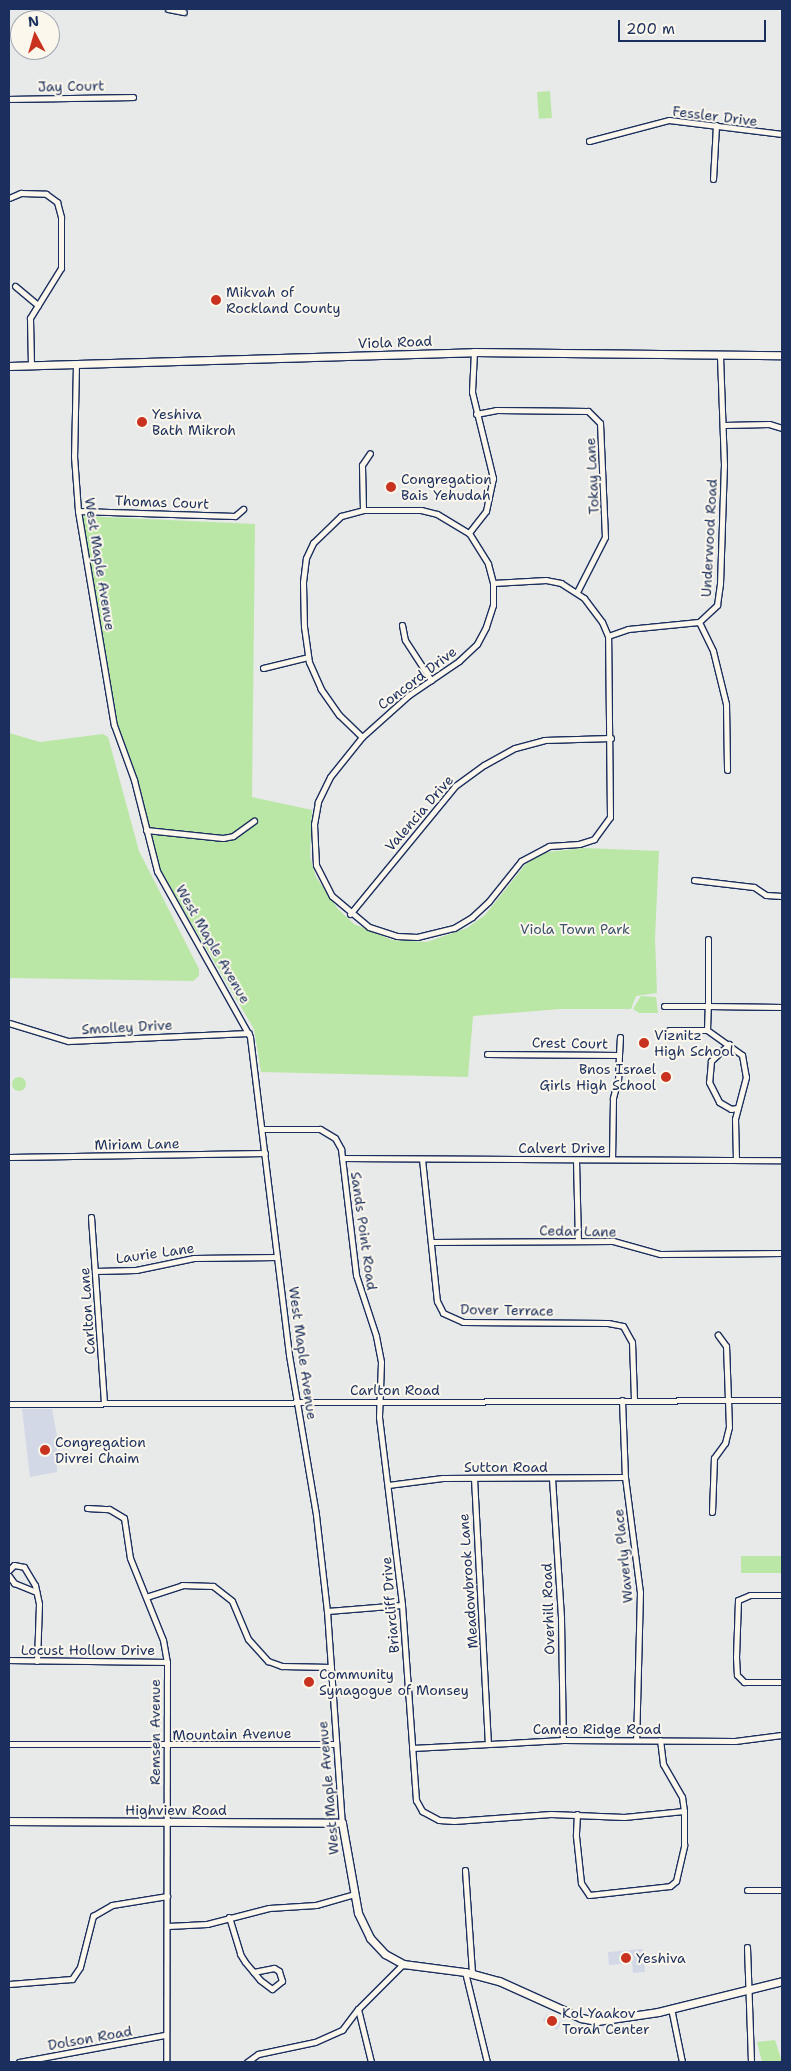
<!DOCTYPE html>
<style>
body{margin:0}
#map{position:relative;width:791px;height:2071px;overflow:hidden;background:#e8e9e9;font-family:"Shantell Sans",sans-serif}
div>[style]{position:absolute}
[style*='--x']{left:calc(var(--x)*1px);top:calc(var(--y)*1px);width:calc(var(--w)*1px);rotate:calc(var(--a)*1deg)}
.built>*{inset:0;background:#d2d8e6;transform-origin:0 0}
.green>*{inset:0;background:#bae7a5;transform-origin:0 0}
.round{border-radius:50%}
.roads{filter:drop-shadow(1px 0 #1b2f5e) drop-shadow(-1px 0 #1b2f5e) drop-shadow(0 1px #1b2f5e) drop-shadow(0 -1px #1b2f5e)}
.street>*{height:5px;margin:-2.5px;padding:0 2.5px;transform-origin:2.5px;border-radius:2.5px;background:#fbf7ec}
.secondary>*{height:7px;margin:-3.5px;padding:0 3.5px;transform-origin:3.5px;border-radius:3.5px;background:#fbf7ec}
.dots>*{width:14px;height:14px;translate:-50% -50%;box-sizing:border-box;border:2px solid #fbf7ec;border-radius:50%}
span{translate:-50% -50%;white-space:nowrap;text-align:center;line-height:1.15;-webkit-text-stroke:4px #fbf7ec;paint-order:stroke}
.street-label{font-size:14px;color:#1b2f5e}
.poi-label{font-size:14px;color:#1b2f5e}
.left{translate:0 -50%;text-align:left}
.right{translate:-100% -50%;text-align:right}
.park-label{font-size:14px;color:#3b546c}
.frame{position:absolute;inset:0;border:10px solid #1b2f5e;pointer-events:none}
.north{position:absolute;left:10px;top:10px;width:50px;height:50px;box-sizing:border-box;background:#fbf7ec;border:1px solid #a1a7b3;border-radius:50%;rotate:354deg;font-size:14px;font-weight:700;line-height:20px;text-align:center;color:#1b2f5e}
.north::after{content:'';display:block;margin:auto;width:18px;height:22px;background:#c8321e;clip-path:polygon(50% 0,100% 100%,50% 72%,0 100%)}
.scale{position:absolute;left:618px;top:20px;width:148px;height:22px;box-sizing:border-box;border:2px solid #1b2f5e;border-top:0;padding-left:6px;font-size:15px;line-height:18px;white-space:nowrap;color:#1b2f5e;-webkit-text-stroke:4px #fbf7ec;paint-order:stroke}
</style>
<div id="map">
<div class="built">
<i style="clip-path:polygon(22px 1409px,52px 1409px,57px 1436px,57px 1472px,30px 1477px)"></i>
<i style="clip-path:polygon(643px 1949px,645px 1972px,633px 1973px,632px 1963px,609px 1965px,608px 1952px)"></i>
<i style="left:547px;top:2014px;width:17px;height:8px;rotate:33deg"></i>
</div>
<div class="green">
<i style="left:550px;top:91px;width:27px;height:13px;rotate:86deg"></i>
<i style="clip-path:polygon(82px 516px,255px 524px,252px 797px,312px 810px,310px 857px,316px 877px,338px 909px,354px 924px,392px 940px,427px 942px,467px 928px,485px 915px,525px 865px,540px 853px,583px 848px,659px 851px,655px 938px,657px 993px,636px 996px,631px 1009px,560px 1009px,473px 1016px,468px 1077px,261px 1072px,254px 1029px,159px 868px,136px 779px,111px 714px)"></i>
<i style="clip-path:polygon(9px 733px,40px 742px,103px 734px,108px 737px,139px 851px,199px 969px,199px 976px,193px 981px,9px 978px)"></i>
<i style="clip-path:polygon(641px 996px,656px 997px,658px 1013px,639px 1013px,633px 1009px)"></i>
<i class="round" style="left:12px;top:1077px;width:14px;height:14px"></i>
<i style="left:741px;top:1556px;width:41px;height:17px"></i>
<i style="clip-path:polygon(775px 2040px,782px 2062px,762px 2062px,757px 2042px)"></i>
</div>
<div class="roads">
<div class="street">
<i style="--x:168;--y:9;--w:16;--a:11"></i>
<i style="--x:9;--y:99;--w:124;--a:-0.9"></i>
<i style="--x:589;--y:141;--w:83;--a:-14.7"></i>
<i style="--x:669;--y:120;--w:114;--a:7.1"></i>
<i style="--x:713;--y:179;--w:54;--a:-86.8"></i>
<i style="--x:9;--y:198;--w:13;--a:-23"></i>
<i style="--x:21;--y:193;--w:25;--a:2"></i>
<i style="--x:46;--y:194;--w:14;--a:36"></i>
<i style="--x:57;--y:202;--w:16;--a:75"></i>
<i style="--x:61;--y:217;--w:51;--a:90"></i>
<i style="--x:61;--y:268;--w:59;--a:121.8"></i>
<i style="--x:30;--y:318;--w:47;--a:88.8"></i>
<i style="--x:15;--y:286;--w:30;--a:40"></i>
<i style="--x:474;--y:352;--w:40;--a:92.9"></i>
<i style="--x:472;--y:392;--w:89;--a:76.3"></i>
<i style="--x:493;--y:478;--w:34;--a:102"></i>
<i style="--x:486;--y:511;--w:28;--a:128"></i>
<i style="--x:469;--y:533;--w:36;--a:58"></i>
<i style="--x:488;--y:564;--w:20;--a:75"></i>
<i style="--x:493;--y:583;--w:22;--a:90"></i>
<i style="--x:493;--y:605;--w:23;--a:108"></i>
<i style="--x:486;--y:627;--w:19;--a:118"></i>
<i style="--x:477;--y:644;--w:25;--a:137"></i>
<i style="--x:459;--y:661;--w:60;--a:145.8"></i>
<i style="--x:409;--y:695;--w:63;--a:138.2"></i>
<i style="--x:362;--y:737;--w:51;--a:128.7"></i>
<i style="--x:330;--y:777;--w:28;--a:116"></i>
<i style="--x:318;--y:802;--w:22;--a:100"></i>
<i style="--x:314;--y:824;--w:41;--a:87.2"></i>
<i style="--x:316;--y:865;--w:35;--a:63"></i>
<i style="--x:332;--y:896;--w:48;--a:40"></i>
<i style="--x:369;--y:927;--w:29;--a:18"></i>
<i style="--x:397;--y:936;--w:20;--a:3"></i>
<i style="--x:417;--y:937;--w:38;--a:-14"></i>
<i style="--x:454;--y:928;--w:21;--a:-31"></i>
<i style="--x:472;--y:917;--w:23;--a:-43"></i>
<i style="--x:489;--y:901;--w:51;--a:-51.3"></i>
<i style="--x:521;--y:861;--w:32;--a:-28"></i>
<i style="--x:549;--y:846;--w:30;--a:-4"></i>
<i style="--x:579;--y:844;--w:16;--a:-18"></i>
<i style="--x:594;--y:839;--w:27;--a:-54"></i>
<i style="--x:610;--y:817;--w:181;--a:-90.6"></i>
<i style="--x:608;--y:636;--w:15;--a:-113"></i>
<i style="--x:602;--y:622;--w:30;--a:-127"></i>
<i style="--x:584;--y:598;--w:27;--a:-147"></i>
<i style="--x:561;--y:583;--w:15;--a:-169"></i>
<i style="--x:546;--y:580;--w:53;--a:176.8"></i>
<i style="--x:76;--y:364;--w:92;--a:91.2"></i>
<i style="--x:74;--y:456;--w:55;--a:85.8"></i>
<i style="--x:78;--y:511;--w:217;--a:80.5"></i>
<i style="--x:114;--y:725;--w:59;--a:70"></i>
<i style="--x:134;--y:780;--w:94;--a:75.8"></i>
<i style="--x:157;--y:871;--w:190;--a:60.7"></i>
<i style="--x:250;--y:1037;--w:320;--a:83"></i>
<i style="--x:289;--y:1355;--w:162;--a:80.4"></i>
<i style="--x:316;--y:1515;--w:97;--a:83.5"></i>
<i style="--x:327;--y:1611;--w:213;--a:86"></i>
<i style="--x:476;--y:414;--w:20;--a:-11"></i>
<i style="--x:496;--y:410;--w:92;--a:0.6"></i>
<i style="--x:588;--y:411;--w:17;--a:45"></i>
<i style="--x:600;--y:423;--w:114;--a:87.5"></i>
<i style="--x:605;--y:537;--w:62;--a:117"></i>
<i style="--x:724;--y:425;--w:45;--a:-1.3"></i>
<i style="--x:769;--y:424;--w:14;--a:17"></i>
<i style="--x:363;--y:510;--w:45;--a:-91.3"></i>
<i style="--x:362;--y:465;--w:14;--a:-56"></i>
<i style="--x:78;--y:511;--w:157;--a:1.8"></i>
<i style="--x:235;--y:516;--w:11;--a:-41"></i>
<i style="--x:699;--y:622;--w:32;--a:64"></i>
<i style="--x:713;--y:651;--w:55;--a:76.2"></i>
<i style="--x:726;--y:704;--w:66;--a:89.1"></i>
<i style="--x:402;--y:625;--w:15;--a:79"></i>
<i style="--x:405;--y:640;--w:48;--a:57"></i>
<i style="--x:608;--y:636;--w:21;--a:-19"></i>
<i style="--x:628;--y:629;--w:71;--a:-5.6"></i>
<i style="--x:699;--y:622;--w:25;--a:-43"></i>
<i style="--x:717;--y:605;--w:21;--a:-82"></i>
<i style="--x:720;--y:584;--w:119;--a:-88.1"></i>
<i style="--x:724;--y:465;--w:111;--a:-92.1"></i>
<i style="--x:263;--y:668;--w:46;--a:-13.7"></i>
<i style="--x:362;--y:737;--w:32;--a:-136"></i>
<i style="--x:339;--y:715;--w:32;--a:-125"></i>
<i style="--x:321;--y:689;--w:30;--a:-114"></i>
<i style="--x:309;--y:662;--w:35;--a:-98"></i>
<i style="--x:304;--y:627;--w:45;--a:-91.3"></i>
<i style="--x:303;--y:582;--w:24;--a:-83"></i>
<i style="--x:306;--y:558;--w:17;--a:-65"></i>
<i style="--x:313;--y:543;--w:39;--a:-44"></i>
<i style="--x:341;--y:516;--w:23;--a:-15"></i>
<i style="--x:363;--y:510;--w:58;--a:0"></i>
<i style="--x:421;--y:510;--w:16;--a:14"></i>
<i style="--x:437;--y:514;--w:37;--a:31"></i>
<i style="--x:146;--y:830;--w:77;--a:5.9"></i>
<i style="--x:223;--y:838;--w:10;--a:-11"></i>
<i style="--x:233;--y:836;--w:26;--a:-36"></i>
<i style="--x:694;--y:880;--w:60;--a:6.7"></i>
<i style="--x:754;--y:887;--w:14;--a:34"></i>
<i style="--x:766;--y:895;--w:16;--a:4"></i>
<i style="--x:350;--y:914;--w:166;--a:-50.6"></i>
<i style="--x:455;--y:786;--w:36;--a:-36"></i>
<i style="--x:484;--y:765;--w:35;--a:-29"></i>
<i style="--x:515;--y:748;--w:30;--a:-15"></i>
<i style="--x:544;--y:740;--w:67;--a:-1.7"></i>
<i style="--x:664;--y:1006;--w:44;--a:0"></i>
<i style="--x:708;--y:1006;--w:67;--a:-90"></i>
<i style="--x:9;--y:1023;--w:62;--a:17"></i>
<i style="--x:68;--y:1041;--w:181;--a:-2.5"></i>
<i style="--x:669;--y:1030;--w:38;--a:0"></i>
<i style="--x:707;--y:1030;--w:43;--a:35.5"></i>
<i style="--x:742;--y:1055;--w:22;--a:80"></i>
<i style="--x:746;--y:1077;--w:43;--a:104.7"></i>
<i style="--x:735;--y:1119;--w:40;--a:88.6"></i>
<i style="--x:707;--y:1030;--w:24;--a:-88"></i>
<i style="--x:708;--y:1006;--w:74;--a:0.8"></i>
<i style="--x:729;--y:1044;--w:25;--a:137"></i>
<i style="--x:711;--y:1061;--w:21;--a:95"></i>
<i style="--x:709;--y:1082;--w:22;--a:63"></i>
<i style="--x:719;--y:1102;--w:14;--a:30"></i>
<i style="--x:731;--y:1109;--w:6;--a:-9"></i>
<i style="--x:487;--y:1054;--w:132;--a:0.4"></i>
<i style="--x:619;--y:1055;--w:24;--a:92"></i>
<i style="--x:618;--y:1079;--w:20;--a:105"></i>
<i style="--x:613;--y:1098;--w:61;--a:90.9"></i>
<i style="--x:619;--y:1055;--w:18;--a:-87"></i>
<i style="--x:262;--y:1129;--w:58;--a:0"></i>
<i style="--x:320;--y:1129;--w:17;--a:31"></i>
<i style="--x:335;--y:1138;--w:13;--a:61"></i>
<i style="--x:341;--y:1149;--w:127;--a:83.2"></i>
<i style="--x:356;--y:1275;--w:64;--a:71.8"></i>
<i style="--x:376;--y:1336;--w:26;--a:79"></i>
<i style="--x:381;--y:1362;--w:55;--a:92.1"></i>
<i style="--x:379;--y:1417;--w:189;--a:83"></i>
<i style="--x:402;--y:1605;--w:196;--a:85.9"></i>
<i style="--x:416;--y:1800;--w:13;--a:61"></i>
<i style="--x:422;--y:1811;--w:19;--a:28"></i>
<i style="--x:439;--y:1820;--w:15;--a:4"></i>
<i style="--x:454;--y:1821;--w:97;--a:-4.1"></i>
<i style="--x:551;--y:1814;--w:73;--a:2.4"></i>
<i style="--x:624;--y:1817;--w:60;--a:-5.7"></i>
<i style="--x:9;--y:1157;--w:256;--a:-0.9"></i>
<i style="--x:342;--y:1158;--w:440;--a:0.3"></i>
<i style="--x:422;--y:1159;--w:143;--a:84"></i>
<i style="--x:437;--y:1301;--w:13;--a:63"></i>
<i style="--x:443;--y:1313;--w:22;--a:24"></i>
<i style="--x:463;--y:1322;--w:145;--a:0.4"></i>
<i style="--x:608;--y:1323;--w:15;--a:11"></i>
<i style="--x:623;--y:1326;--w:18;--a:61"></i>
<i style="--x:632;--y:1342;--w:58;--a:88"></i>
<i style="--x:576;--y:1160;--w:81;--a:88.6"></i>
<i style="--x:91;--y:1217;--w:186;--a:86"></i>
<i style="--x:431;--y:1242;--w:182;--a:-0.3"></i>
<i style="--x:613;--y:1241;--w:49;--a:15.5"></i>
<i style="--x:660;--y:1254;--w:122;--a:-0.5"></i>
<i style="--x:95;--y:1271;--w:41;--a:-1.4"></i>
<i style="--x:136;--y:1270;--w:59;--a:-11.7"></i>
<i style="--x:194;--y:1258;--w:83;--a:-0.7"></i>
<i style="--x:622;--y:1400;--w:77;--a:87.8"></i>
<i style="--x:625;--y:1477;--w:116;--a:82.6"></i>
<i style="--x:640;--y:1592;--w:148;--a:91.5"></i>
<i style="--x:9;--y:1404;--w:773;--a:-0.3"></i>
<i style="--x:474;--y:1478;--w:264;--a:87"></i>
<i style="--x:552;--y:1478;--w:141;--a:86.3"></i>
<i style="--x:561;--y:1619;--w:121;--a:89.1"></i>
<i style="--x:388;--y:1485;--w:55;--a:-7.3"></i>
<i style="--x:443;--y:1478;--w:182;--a:-0.3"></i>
<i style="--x:87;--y:1508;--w:22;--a:3"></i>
<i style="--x:109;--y:1509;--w:17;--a:31"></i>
<i style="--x:124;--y:1518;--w:40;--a:81.5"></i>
<i style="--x:130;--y:1558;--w:88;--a:68.1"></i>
<i style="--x:163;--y:1640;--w:22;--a:80"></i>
<i style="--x:167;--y:1662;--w:400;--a:90.1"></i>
<i style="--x:712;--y:1512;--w:54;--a:-87.9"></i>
<i style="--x:714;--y:1458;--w:19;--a:-54"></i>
<i style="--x:725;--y:1443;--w:16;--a:-76"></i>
<i style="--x:729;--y:1427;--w:81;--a:-92.1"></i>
<i style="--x:726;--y:1346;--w:14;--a:-126"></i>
<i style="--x:9;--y:1570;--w:7;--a:-45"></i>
<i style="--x:14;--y:1565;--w:10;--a:11"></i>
<i style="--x:24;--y:1567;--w:21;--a:59"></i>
<i style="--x:35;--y:1585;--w:19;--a:78"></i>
<i style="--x:39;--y:1604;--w:57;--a:92"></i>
<i style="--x:9;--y:1576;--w:9;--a:54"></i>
<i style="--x:14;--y:1583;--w:24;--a:22"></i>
<i style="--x:782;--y:1595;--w:32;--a:180"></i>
<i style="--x:750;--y:1595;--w:13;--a:157"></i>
<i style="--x:738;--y:1600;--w:57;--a:92"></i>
<i style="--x:736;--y:1657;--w:18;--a:87"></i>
<i style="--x:737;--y:1675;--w:10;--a:45"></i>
<i style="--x:744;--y:1682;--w:38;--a:0"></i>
<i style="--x:146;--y:1597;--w:38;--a:-18"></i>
<i style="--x:182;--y:1585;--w:31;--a:2"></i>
<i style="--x:213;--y:1586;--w:24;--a:38"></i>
<i style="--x:232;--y:1601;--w:41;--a:67.2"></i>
<i style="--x:248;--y:1639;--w:30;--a:48"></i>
<i style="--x:268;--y:1661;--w:15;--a:20"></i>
<i style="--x:282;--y:1666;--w:49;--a:1.2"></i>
<i style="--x:327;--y:1611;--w:75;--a:-4.6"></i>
<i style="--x:9;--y:1660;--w:158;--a:0.7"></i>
<i style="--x:9;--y:1744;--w:327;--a:0"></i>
<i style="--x:412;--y:1748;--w:151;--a:-3"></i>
<i style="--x:563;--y:1740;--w:172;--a:0.3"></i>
<i style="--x:735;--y:1741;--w:47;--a:-7.3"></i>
<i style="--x:577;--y:1814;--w:22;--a:93"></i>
<i style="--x:576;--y:1836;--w:47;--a:83.9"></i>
<i style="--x:581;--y:1883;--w:14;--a:56"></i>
<i style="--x:589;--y:1895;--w:81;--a:-6.3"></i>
<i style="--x:670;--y:1886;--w:8;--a:-40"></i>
<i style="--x:676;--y:1881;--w:37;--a:-77"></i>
<i style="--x:684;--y:1845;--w:34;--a:-90"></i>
<i style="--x:684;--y:1811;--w:14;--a:-98"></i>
<i style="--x:682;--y:1797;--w:38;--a:-120"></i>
<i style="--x:663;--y:1764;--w:24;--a:-97"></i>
<i style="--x:465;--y:1870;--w:103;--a:86.1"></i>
<i style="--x:747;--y:1890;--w:35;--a:0"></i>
<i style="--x:229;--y:1917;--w:39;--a:73"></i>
<i style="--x:240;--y:1954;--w:9;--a:58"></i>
<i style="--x:245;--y:1962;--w:23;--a:50"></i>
<i style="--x:260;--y:1980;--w:15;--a:37"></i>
<i style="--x:272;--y:1989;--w:13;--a:-39"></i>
<i style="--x:282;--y:1981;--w:10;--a:-107"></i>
<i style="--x:279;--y:1971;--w:6;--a:-149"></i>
<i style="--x:274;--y:1968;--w:21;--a:169"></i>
<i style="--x:168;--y:1926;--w:39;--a:-3"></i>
<i style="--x:207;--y:1924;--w:64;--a:-14.5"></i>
<i style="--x:269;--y:1908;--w:47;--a:-3.7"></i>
<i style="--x:316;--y:1905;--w:37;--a:-16"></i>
<i style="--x:747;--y:1947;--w:115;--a:88"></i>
<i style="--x:465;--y:1972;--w:93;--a:76.3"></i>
<i style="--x:9;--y:1984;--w:63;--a:-4.5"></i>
<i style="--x:72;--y:1979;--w:14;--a:-56"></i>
<i style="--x:80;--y:1967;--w:53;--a:-75.7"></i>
<i style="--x:93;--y:1916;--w:22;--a:-30"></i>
<i style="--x:112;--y:1905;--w:56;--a:-9.3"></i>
<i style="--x:671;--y:2008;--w:55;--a:78.5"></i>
<i style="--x:358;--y:2009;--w:55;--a:76.2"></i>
<i style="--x:19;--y:2062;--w:148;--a:-10.5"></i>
<i style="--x:247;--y:2062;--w:14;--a:-36"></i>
<i style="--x:258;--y:2054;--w:58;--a:-11.9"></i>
<i style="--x:315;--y:2042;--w:30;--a:-24"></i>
<i style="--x:342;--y:2030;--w:26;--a:-53"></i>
<i style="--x:358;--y:2009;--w:64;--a:-45"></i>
</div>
<div class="secondary">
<i style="--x:9;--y:366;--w:465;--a:-1.7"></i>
<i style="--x:474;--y:352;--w:308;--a:0.6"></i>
<i style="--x:9;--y:1821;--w:333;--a:0.3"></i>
<i style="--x:342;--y:1823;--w:91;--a:79.9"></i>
<i style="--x:358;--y:1913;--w:28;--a:64"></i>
<i style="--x:370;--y:1938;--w:22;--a:47"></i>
<i style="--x:385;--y:1954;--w:21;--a:29"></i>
<i style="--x:403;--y:1964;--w:63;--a:7.4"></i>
<i style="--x:465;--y:1972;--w:35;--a:15"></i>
<i style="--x:499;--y:1981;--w:90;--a:24.3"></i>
<i style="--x:581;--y:2018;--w:16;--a:11"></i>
<i style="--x:597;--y:2021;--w:62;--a:-8.4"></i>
<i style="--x:658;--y:2012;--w:128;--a:-14"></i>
</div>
</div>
<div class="dots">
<i style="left:216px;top:300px;background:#c8321e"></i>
<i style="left:142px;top:422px;background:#c8321e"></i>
<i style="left:391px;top:487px;background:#c8321e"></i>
<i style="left:644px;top:1043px;background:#c8321e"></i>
<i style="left:666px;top:1077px;background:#c8321e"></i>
<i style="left:45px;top:1450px;background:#c8321e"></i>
<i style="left:309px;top:1682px;background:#c8321e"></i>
<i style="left:626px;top:1958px;background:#c8321e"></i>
<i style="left:552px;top:2021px;background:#c8321e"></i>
</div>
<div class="street-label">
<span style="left:71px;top:86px;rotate:-1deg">Jay Court</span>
<span style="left:715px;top:116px;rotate:7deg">Fessler Drive</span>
<span style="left:395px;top:342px;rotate:-2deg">Viola Road</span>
<span style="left:592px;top:476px;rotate:-93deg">Tokay Lane</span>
<span style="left:162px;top:502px;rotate:2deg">Thomas Court</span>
<span style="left:709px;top:538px;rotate:-87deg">Underwood Road</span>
<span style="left:100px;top:564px;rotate:81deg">West Maple Avenue</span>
<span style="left:417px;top:678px;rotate:-37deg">Concord Drive</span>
<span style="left:419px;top:813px;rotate:-49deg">Valencia Drive</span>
<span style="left:213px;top:944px;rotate:60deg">West Maple Avenue</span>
<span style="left:127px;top:1027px;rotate:-3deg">Smolley Drive</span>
<span style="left:570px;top:1043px;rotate:1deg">Crest Court</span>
<span style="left:137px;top:1144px;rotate:-1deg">Miriam Lane</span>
<span style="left:562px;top:1148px">Calvert Drive</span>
<span style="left:364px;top:1231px;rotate:82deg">Sands Point Road</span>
<span style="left:578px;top:1231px;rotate:1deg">Cedar Lane</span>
<span style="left:155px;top:1253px;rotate:-8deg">Laurie Lane</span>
<span style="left:507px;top:1310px;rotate:1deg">Dover Terrace</span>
<span style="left:87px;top:1311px;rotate:-94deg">Carlton Lane</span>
<span style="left:303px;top:1353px;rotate:82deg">West Maple Avenue</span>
<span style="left:395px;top:1390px">Carlton Road</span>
<span style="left:506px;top:1467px">Sutton Road</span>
<span style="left:623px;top:1556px;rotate:-96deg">Waverly Place</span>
<span style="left:468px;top:1581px;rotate:-94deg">Meadowbrook Lane</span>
<span style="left:390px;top:1605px;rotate:-95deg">Briarcliff Drive</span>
<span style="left:548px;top:1609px;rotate:-92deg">Overhill Road</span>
<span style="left:88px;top:1650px">Locust Hollow Drive</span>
<span style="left:597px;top:1729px">Cameo Ridge Road</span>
<span style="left:155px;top:1732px;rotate:-90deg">Remsen Avenue</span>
<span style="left:232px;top:1734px;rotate:-1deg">Mountain Avenue</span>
<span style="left:328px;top:1788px;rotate:-95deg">West Maple Avenue</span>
<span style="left:176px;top:1810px">Highview Road</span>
<span style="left:90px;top:2038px;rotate:-10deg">Dolson Road</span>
</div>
<div class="poi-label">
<span class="left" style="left:226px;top:300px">Mikvah of<br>Rockland County</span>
<span class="left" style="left:152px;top:422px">Yeshiva<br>Bath Mikroh</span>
<span class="left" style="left:401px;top:487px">Congregation<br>Bais Yehudah</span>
<span class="left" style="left:654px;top:1043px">Viznitz<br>High School</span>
<span class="right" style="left:656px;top:1077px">Bnos Israel<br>Girls High School</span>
<span class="left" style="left:55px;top:1450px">Congregation<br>Divrei Chaim</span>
<span class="left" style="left:319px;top:1682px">Community<br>Synagogue of Monsey</span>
<span class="left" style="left:636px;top:1958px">Yeshiva</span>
<span class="left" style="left:562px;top:2021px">Kol Yaakov<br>Torah Center</span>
</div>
<div class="park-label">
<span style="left:575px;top:929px">Viola Town Park</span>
</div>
<div class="frame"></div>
<div class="north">N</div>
<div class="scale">200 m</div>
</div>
